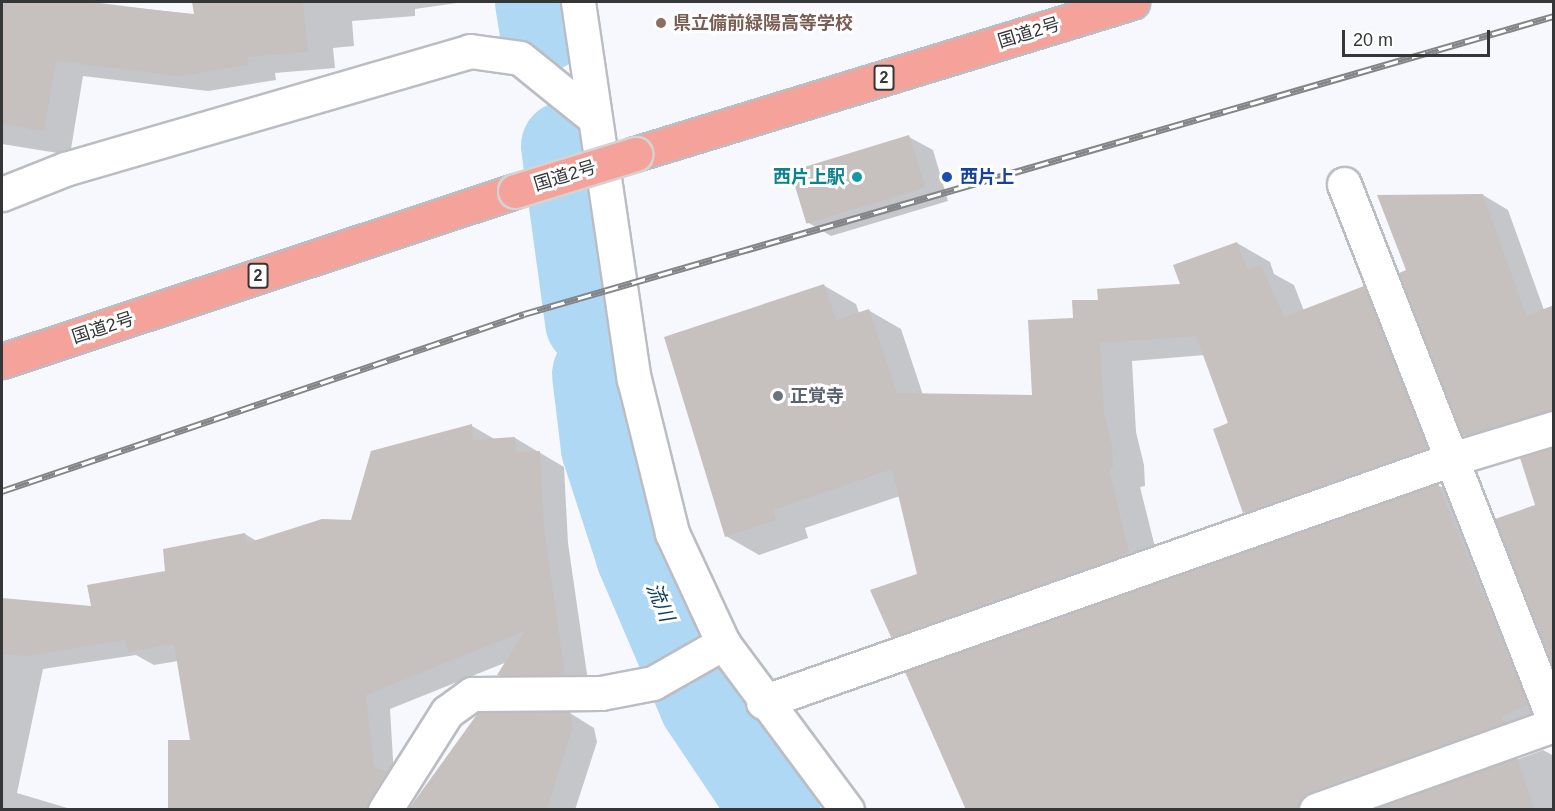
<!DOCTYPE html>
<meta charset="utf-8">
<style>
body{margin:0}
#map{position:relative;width:1555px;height:811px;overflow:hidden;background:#f6f8fd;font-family:Arial,"Noto Sans JP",sans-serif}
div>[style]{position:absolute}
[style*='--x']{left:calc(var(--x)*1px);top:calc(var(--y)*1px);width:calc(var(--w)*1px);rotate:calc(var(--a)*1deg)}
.shadow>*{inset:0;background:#0003}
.river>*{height:90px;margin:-45px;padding:0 45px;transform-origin:45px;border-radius:45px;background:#afd8f5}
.building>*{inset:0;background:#c6c0bf;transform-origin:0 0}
.roads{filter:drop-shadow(2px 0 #bbbdc2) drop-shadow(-2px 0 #bbbdc2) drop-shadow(0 2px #bbbdc2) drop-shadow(0 -2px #bbbdc2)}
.minor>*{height:33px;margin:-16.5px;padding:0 16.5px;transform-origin:16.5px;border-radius:16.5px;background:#fff}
.trunk>*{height:33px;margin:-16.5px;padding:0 16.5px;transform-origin:16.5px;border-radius:16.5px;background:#f4a29a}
.rail>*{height:7px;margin-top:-3.5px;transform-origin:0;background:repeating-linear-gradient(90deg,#fff 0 14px,#848588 0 28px);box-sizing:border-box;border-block:2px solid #848588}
.bridges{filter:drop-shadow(2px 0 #d3d3d3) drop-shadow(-2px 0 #d3d3d3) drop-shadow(0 2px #d3d3d3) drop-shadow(0 -2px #d3d3d3)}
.trunk-bridge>*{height:33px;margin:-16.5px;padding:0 16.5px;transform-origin:16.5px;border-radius:16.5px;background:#f4a29a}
.dots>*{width:16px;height:16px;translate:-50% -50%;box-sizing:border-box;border:3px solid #fff;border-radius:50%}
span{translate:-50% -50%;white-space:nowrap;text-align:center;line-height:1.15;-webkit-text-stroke:6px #fff;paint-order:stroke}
.shield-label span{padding:2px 4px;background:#fff;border:2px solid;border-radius:4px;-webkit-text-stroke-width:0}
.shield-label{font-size:16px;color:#353638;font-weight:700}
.education-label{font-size:18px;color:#785e54;font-weight:700}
.left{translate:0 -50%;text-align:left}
.street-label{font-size:18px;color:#353638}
.culture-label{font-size:18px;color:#0d838f;font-weight:700}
.right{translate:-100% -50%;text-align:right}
.transit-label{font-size:18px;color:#164399;font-weight:700}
.worship-label{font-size:18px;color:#5b616d;font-weight:700}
.water-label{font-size:20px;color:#10415d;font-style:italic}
.frame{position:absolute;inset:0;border:3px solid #353638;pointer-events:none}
.scale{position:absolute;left:1342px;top:30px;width:148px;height:27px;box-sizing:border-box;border:3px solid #353638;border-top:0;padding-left:8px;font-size:18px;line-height:21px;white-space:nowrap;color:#353638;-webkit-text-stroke:4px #fff;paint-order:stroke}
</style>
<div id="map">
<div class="shadow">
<i style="clip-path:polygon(2px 2px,92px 2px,196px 15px,194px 2px,464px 2px,415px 9px,415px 16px,352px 21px,354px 46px,333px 48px,335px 68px,275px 73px,276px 80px,208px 91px,83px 76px,70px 155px,2px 144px)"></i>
<i style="clip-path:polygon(909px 137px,933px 150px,948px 201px,831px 236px,807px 222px)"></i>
<i style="clip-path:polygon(1483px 195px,1508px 210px,1544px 310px,1554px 306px,1554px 430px,1489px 450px,1464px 435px,1408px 271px)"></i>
<i style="clip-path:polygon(1237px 243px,1270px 262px,1274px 274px,1294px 285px,1304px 311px,1364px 288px,1396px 307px,1459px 466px,1277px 530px,1245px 512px,1230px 424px,1205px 355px,1132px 361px,1136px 432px,1144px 465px,1145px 486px,1140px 487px,1161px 571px,924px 655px,892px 636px,918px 575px,900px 496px,805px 528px,808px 538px,759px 555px,726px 536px,823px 285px,856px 304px,859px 313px,868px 310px,901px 329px,923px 395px,1033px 397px,1074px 319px,1100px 301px,1182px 285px)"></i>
<i style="clip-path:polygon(472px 426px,496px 440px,515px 438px,564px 467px,568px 543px,589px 688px,523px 688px,499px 675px,507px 662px,390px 709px,396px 810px,169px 810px,191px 741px,178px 661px,154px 665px,136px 655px,43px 669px,17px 793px,74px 810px,2px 810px,2px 599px,93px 608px,245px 534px,258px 542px,352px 522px)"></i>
<i style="clip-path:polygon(1438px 485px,1467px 502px,1554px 718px,1338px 810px,970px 810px)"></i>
<i style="clip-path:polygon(570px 713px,594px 728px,597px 742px,575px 810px,410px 810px)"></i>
<i style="clip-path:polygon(1543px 750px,1554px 756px,1554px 810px,1378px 810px)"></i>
</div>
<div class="river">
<i style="--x:540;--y:2;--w:25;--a:81"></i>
<i style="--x:566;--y:146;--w:178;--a:82.2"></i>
<i style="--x:597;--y:374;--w:75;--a:83.1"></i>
<i style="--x:606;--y:448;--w:114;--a:72"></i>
<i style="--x:641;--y:556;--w:161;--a:66.9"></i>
<i style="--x:704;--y:704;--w:128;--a:56.2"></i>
</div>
<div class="building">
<i style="clip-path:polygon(2px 2px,79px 2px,194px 14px,192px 2px,303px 2px,308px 52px,247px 57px,249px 65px,179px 76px,56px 61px,44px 131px,2px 124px)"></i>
<i style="left:909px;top:135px;width:55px;height:124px;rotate:73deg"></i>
<i style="clip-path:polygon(1483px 194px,1526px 316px,1554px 305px,1554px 410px,1463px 436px,1399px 273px,1406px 270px,1377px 195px)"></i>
<i style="clip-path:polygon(1237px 242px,1248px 270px,1261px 265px,1284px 317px,1364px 286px,1427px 448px,1243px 513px,1213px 429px,1228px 423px,1196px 336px,1100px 343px,1104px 412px,1112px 446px,1113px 467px,1109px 469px,1129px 553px,891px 637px,870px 590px,917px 574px,892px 469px,773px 510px,776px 520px,725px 537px,664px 337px,824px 284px,836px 320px,869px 309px,897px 393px,1032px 395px,1028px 320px,1073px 318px,1072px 300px,1098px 300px,1097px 289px,1180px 284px,1173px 265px)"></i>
<i style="clip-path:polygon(472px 424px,473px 440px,515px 437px,516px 453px,540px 451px,544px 528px,565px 675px,497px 675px,525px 631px,366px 695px,374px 767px,387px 771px,366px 810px,168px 810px,168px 740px,190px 740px,174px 644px,128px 652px,125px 640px,26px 656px,2px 654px,2px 598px,91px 606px,87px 585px,165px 571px,163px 549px,245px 533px,247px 543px,322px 519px,351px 520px,371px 451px)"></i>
<i style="clip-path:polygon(1554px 448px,1554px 668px,1495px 519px,1535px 505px,1520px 458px)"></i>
<i style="clip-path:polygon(1438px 484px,1528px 705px,1502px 716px,1504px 723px,1310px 792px,1298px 810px,966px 810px,905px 672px)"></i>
<i style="clip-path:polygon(570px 712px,572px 728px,547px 810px,408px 810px,478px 713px)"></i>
<i style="clip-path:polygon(1517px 758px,1535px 810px,1373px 810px)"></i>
</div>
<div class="roads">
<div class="minor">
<i style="--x:578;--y:2;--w:381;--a:81.6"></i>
<i style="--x:634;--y:379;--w:159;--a:76.1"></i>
<i style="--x:672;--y:533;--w:121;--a:65.1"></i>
<i style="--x:723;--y:643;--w:208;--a:53.4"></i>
<i style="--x:1344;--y:184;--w:577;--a:68.64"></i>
<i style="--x:2;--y:194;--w:68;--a:-21.6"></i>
<i style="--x:65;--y:169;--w:422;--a:-16.2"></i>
<i style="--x:470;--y:51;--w:50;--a:8"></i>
<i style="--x:520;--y:58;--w:94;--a:38.9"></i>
<i style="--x:763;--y:702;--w:734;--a:-19.42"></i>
<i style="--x:1455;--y:458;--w:103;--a:-16.9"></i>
<i style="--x:385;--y:810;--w:116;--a:-57.7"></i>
<i style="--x:447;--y:712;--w:31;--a:-36"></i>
<i style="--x:472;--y:694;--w:129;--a:-0.4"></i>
<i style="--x:601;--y:693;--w:53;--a:-10.9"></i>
<i style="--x:653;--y:683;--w:81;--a:-29.7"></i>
<i style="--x:1316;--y:810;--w:253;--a:-19.7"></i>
</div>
<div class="trunk">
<i style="--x:635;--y:154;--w:520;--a:-17.01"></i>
<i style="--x:2;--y:361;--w:540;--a:-18.33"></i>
</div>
</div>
<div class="rail">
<i style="--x:2;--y:491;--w:551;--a:-18.73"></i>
<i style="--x:524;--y:314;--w:1072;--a:-16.14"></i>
</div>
<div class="bridges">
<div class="trunk-bridge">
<i style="--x:515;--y:191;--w:126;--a:-17.1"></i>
</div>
</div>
<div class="dots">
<i style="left:661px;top:23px;background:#8d6e63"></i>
<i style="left:857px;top:177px;background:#0f9aa8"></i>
<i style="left:947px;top:177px;background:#1a4fb4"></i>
<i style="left:778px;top:396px;background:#6b7280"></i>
</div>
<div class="shield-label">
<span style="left:884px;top:78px">2</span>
<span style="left:258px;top:276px">2</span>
</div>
<div class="education-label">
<span class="left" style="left:673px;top:23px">県立備前緑陽高等学校</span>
</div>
<div class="street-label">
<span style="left:1029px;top:33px;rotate:-17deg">国道2号</span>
<span style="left:565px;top:176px;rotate:-17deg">国道2号</span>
<span style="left:103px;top:328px;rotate:-18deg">国道2号</span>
</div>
<div class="culture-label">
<span class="right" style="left:845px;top:177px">西片上駅</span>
</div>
<div class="transit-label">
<span class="left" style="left:960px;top:177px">西片上</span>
</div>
<div class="worship-label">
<span class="left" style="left:790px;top:396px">正覚寺</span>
</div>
<div class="water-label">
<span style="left:660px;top:602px;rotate:67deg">流川</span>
</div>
<div class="frame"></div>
<div class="scale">20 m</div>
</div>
